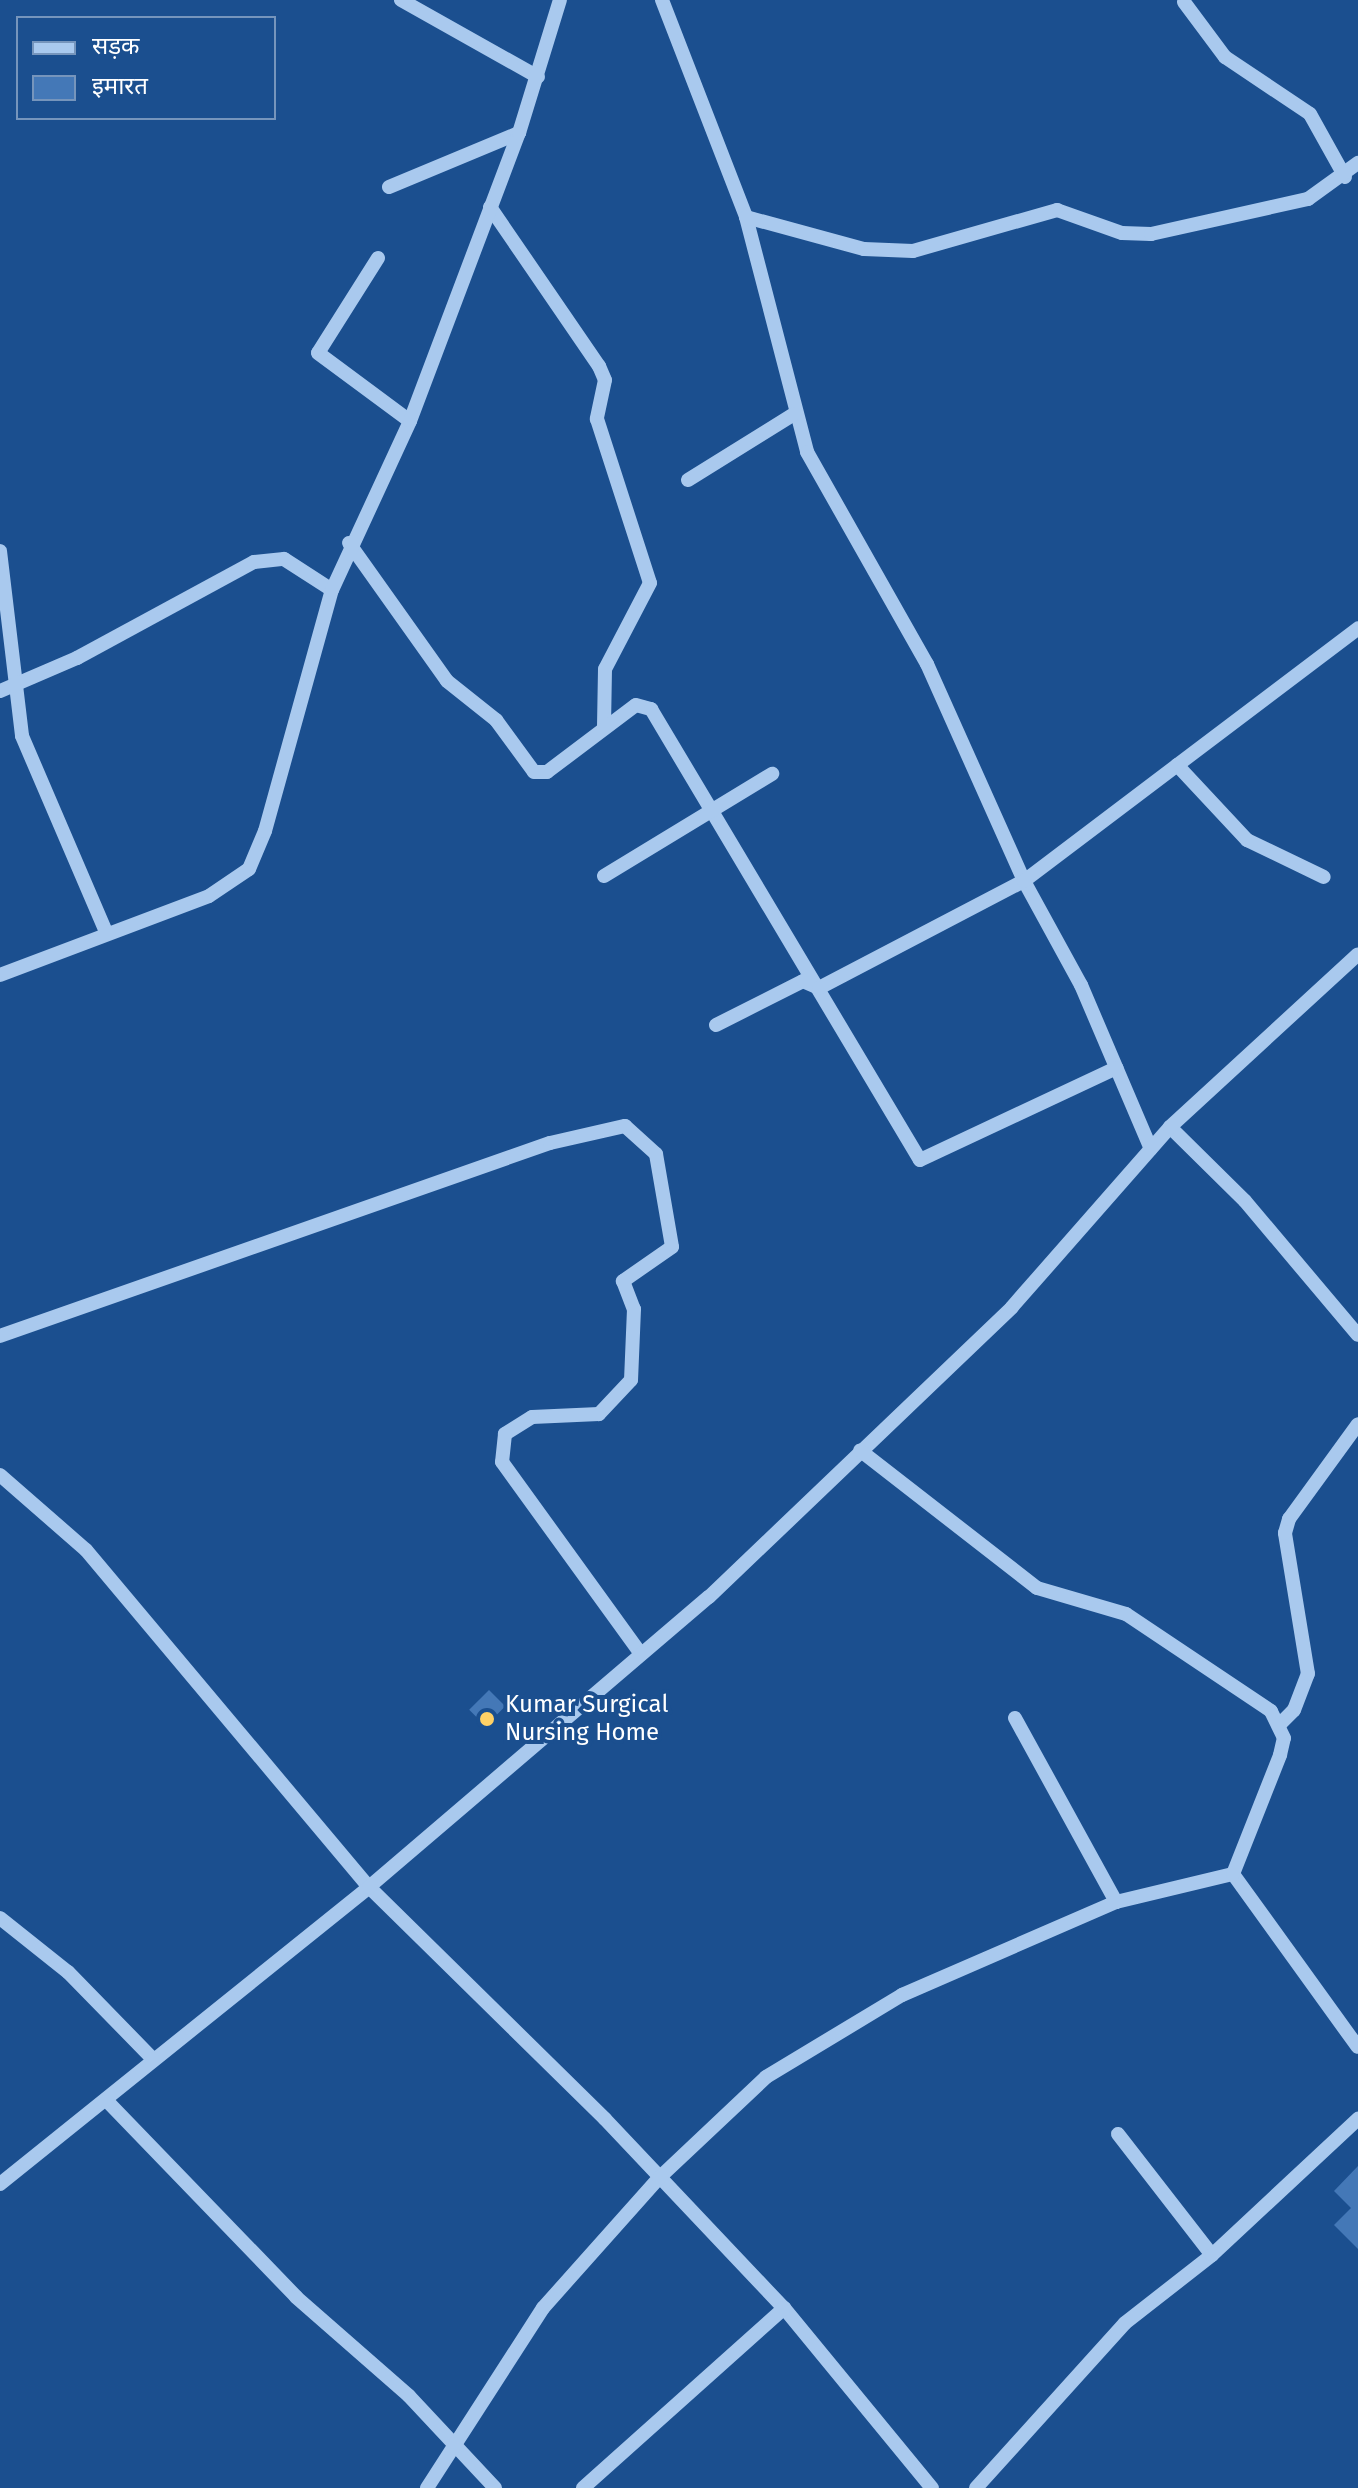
<!DOCTYPE html>
<meta charset="utf-8">
<style>
body{margin:0}
#map{position:relative;width:1358px;height:2488px;overflow:hidden;background:#1b4f8f;font-family:"Fira Sans","Noto Sans Devanagari",sans-serif}
div>[style]{position:absolute}
[style*='--x']{left:calc(var(--x)*1px);top:calc(var(--y)*1px);width:calc(var(--w)*1px);rotate:calc(var(--a)*1deg)}
.building>*{inset:0;background:#4478b7;transform-origin:0 0}
.minor>*{height:14px;margin:-7px;padding:0 7px;transform-origin:7px;border-radius:7px;background:#a9c9ee}
.dots>*{width:22px;height:22px;translate:-50% -50%;box-sizing:border-box;border:4px solid #1b4f8f;border-radius:50%}
span{translate:-50% -50%;white-space:nowrap;text-align:center;line-height:1.15;-webkit-text-stroke:8px #1b4f8f;paint-order:stroke}
.poi-label{font-size:24px;color:#fff}
.left{translate:0 -50%;text-align:left}
.legend{position:absolute;left:16px;top:16px;width:260px;height:104px;box-sizing:border-box;background:#1b4f8f;border:2px solid #7695bc;margin:0;padding:10px 14px;list-style:none;font-size:24px;color:#fff}
.legend li{display:flex;align-items:center;gap:16px;height:40px}
.legend b{width:40px;border:2px solid #7695bc}
</style>
<div id="map">
<div class="building">
<i style="left:489px;top:1690px;width:23px;height:28px;rotate:45deg"></i>
<i style="clip-path:polygon(1358px 2166px,1358px 2249px,1334px 2225px,1351px 2208px,1334px 2191px)"></i>
</div>
<div class="minor">
<i style="--x:401;--y:0;--w:157;--a:29.3"></i>
<i style="--x:662;--y:0;--w:233;--a:68.8"></i>
<i style="--x:746;--y:217;--w:243;--a:75.4"></i>
<i style="--x:807;--y:452;--w:244;--a:60.5"></i>
<i style="--x:927;--y:664;--w:238;--a:65.9"></i>
<i style="--x:1024;--y:881;--w:119;--a:61.3"></i>
<i style="--x:1081;--y:985;--w:178;--a:66.9"></i>
<i style="--x:1184;--y:2;--w:69;--a:53.3"></i>
<i style="--x:1225;--y:57;--w:102;--a:33.8"></i>
<i style="--x:1310;--y:114;--w:72;--a:60.9"></i>
<i style="--x:389;--y:187;--w:141;--a:-22.6"></i>
<i style="--x:490;--y:207;--w:193;--a:55.6"></i>
<i style="--x:599;--y:366;--w:15;--a:67"></i>
<i style="--x:605;--y:380;--w:40;--a:102"></i>
<i style="--x:597;--y:419;--w:172;--a:72.1"></i>
<i style="--x:650;--y:583;--w:97;--a:117.6"></i>
<i style="--x:605;--y:669;--w:59;--a:91"></i>
<i style="--x:746;--y:217;--w:122;--a:15.2"></i>
<i style="--x:864;--y:249;--w:49;--a:2.3"></i>
<i style="--x:913;--y:251;--w:150;--a:-15.9"></i>
<i style="--x:1057;--y:210;--w:69;--a:19.5"></i>
<i style="--x:1122;--y:233;--w:29;--a:2"></i>
<i style="--x:1151;--y:234;--w:161;--a:-12.6"></i>
<i style="--x:1308;--y:199;--w:62;--a:-35.8"></i>
<i style="--x:378;--y:258;--w:112;--a:122.3"></i>
<i style="--x:318;--y:353;--w:114;--a:36.5"></i>
<i style="--x:688;--y:480;--w:125;--a:-31.9"></i>
<i style="--x:349;--y:543;--w:169;--a:54.6"></i>
<i style="--x:447;--y:681;--w:63;--a:38.5"></i>
<i style="--x:496;--y:720;--w:64;--a:53.8"></i>
<i style="--x:534;--y:772;--w:13;--a:0"></i>
<i style="--x:547;--y:772;--w:111;--a:-37"></i>
<i style="--x:636;--y:705;--w:16;--a:15"></i>
<i style="--x:651;--y:709;--w:525;--a:59.19"></i>
<i style="--x:920;--y:1160;--w:217;--a:-25.1"></i>
<i style="--x:0;--y:551;--w:186;--a:83.2"></i>
<i style="--x:22;--y:736;--w:215;--a:66.8"></i>
<i style="--x:0;--y:691;--w:84;--a:-23.2"></i>
<i style="--x:77;--y:658;--w:201;--a:-28.5"></i>
<i style="--x:254;--y:562;--w:30;--a:-6"></i>
<i style="--x:284;--y:559;--w:57;--a:32.9"></i>
<i style="--x:1177;--y:765;--w:103;--a:47"></i>
<i style="--x:1247;--y:840;--w:85;--a:25.7"></i>
<i style="--x:604;--y:876;--w:197;--a:-31.3"></i>
<i style="--x:0;--y:975;--w:223;--a:-20.7"></i>
<i style="--x:209;--y:896;--w:48;--a:-34"></i>
<i style="--x:249;--y:869;--w:41;--a:-67.2"></i>
<i style="--x:265;--y:831;--w:250;--a:-74.5"></i>
<i style="--x:332;--y:590;--w:186;--a:-65.2"></i>
<i style="--x:410;--y:421;--w:308;--a:-69.3"></i>
<i style="--x:519;--y:133;--w:139;--a:-72.9"></i>
<i style="--x:716;--y:1025;--w:97;--a:-26.8"></i>
<i style="--x:803;--y:981;--w:17;--a:24"></i>
<i style="--x:819;--y:988;--w:231;--a:-27.6"></i>
<i style="--x:1024;--y:881;--w:419;--a:-37.1"></i>
<i style="--x:1170;--y:1127;--w:105;--a:44.6"></i>
<i style="--x:1245;--y:1201;--w:175;--a:49.9"></i>
<i style="--x:0;--y:1336;--w:583;--a:-19.34"></i>
<i style="--x:550;--y:1143;--w:77;--a:-12.8"></i>
<i style="--x:625;--y:1126;--w:42;--a:42.1"></i>
<i style="--x:656;--y:1154;--w:94;--a:80.2"></i>
<i style="--x:672;--y:1247;--w:60;--a:145.2"></i>
<i style="--x:623;--y:1281;--w:30;--a:69"></i>
<i style="--x:634;--y:1309;--w:71;--a:92.4"></i>
<i style="--x:631;--y:1380;--w:47;--a:133.3"></i>
<i style="--x:599;--y:1414;--w:67;--a:177.4"></i>
<i style="--x:532;--y:1417;--w:32;--a:148"></i>
<i style="--x:505;--y:1434;--w:28;--a:96"></i>
<i style="--x:502;--y:1462;--w:233;--a:54.1"></i>
<i style="--x:0;--y:1475;--w:114;--a:41.1"></i>
<i style="--x:86;--y:1550;--w:440;--a:50"></i>
<i style="--x:369;--y:1887;--w:331;--a:44.5"></i>
<i style="--x:605;--y:2119;--w:260;--a:46.6"></i>
<i style="--x:784;--y:2308;--w:233;--a:50.6"></i>
<i style="--x:1015;--y:1718;--w:210;--a:61.2"></i>
<i style="--x:1281;--y:1723;--w:18;--a:-45"></i>
<i style="--x:1294;--y:1710;--w:39;--a:-69"></i>
<i style="--x:1308;--y:1674;--w:143;--a:-99.3"></i>
<i style="--x:1285;--y:1533;--w:15;--a:-74"></i>
<i style="--x:1289;--y:1519;--w:117;--a:-54"></i>
<i style="--x:1233;--y:1874;--w:213;--a:54.2"></i>
<i style="--x:0;--y:1918;--w:87;--a:38.5"></i>
<i style="--x:68;--y:1972;--w:122;--a:45.7"></i>
<i style="--x:108;--y:2102;--w:271;--a:46"></i>
<i style="--x:296;--y:2297;--w:150;--a:41.2"></i>
<i style="--x:409;--y:2396;--w:126;--a:46.9"></i>
<i style="--x:1118;--y:2134;--w:153;--a:52.2"></i>
<i style="--x:0;--y:2184;--w:474;--a:-38.8"></i>
<i style="--x:369;--y:1887;--w:447;--a:-40.5"></i>
<i style="--x:709;--y:1597;--w:419;--a:-43.7"></i>
<i style="--x:1012;--y:1307;--w:240;--a:-48.7"></i>
<i style="--x:1170;--y:1127;--w:255;--a:-42.6"></i>
<i style="--x:427;--y:2488;--w:214;--a:-57.2"></i>
<i style="--x:543;--y:2308;--w:174;--a:-48.3"></i>
<i style="--x:659;--y:2178;--w:147;--a:-43.3"></i>
<i style="--x:766;--y:2077;--w:159;--a:-31.1"></i>
<i style="--x:902;--y:1995;--w:233;--a:-23.5"></i>
<i style="--x:1116;--y:1902;--w:120;--a:-13.5"></i>
<i style="--x:1233;--y:1874;--w:128;--a:-68.4"></i>
<i style="--x:1280;--y:1755;--w:17;--a:-77"></i>
<i style="--x:1284;--y:1738;--w:30;--a:-116"></i>
<i style="--x:1271;--y:1711;--w:174;--a:-146.2"></i>
<i style="--x:1126;--y:1614;--w:93;--a:-163.7"></i>
<i style="--x:1037;--y:1588;--w:224;--a:-142.1"></i>
<i style="--x:583;--y:2488;--w:270;--a:-41.8"></i>
<i style="--x:976;--y:2488;--w:222;--a:-47.9"></i>
<i style="--x:1125;--y:2323;--w:110;--a:-38"></i>
<i style="--x:1212;--y:2255;--w:200;--a:-43"></i>
</div>
<div class="dots">
<i style="left:487px;top:1719px;background:#ffd166"></i>
</div>
<div class="poi-label">
<span class="left" style="left:505px;top:1719px">Kumar Surgical<br>Nursing Home</span>
</div>
<ul class="legend">
<li><b style="height:10px;background:#a9c9ee"></b>सड़क</li>
<li><b style="height:22px;background:#4478b7"></b>इमारत</li>
</ul>
</div>
